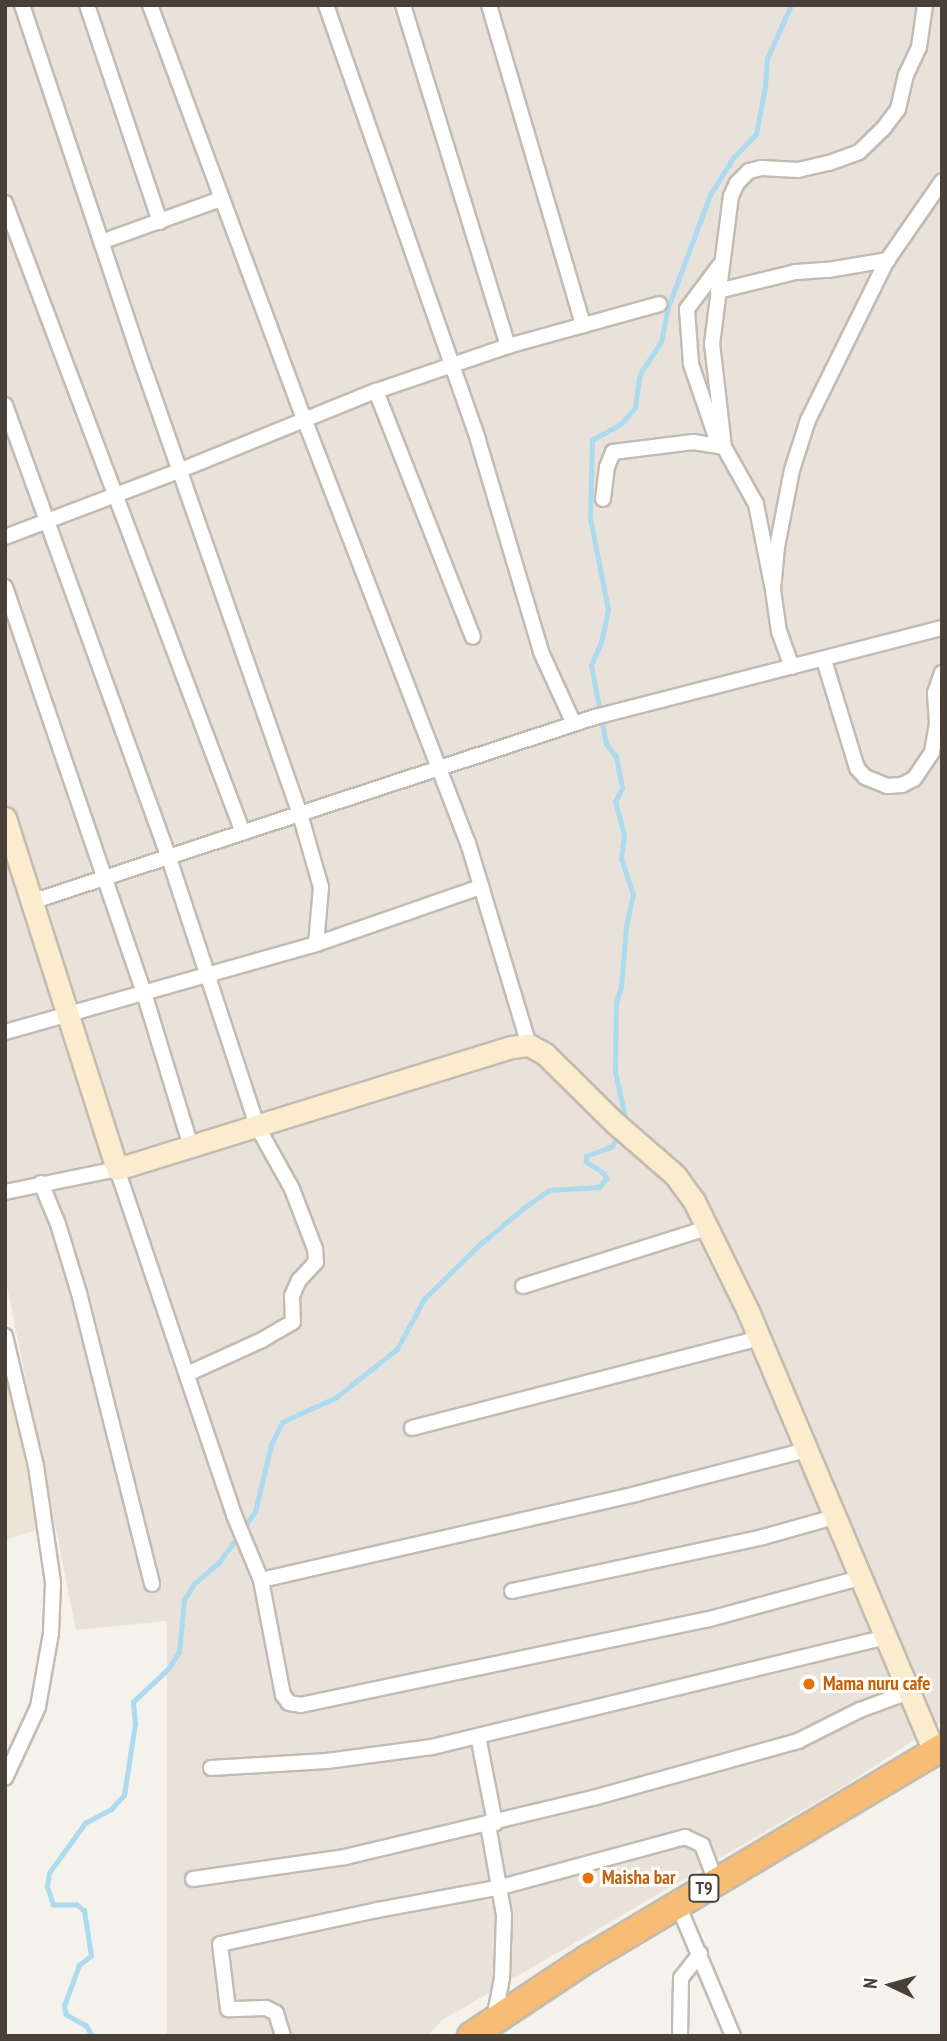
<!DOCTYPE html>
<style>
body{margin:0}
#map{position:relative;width:947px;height:2041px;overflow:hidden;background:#f5f1eb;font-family:"PT Sans Narrow",sans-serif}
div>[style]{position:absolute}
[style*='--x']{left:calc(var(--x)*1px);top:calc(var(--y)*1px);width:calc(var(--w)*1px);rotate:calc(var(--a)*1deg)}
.residential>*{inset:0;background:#e9e2da}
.education>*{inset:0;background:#ede4d6}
.stream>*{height:4.5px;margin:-2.25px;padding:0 2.25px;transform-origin:2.25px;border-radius:2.25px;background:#acdaee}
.roads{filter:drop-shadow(2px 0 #c3bbb1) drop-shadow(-2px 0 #c3bbb1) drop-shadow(0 2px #c3bbb1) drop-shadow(0 -2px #c3bbb1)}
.street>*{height:14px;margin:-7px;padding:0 7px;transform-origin:7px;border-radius:7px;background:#fff}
.secondary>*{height:21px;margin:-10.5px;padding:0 10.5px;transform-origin:10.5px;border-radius:10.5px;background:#fcecce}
.highway>*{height:26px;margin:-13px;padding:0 13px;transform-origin:13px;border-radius:13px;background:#f7bd74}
.dots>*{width:19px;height:19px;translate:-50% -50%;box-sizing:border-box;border:4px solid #fff;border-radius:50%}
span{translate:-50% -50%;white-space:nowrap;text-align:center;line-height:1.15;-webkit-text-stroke:6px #fff;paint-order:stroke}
.shield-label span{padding:2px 5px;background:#fff;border:2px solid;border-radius:5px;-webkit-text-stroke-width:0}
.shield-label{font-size:18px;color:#494139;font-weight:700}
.food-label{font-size:19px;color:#c56008;font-weight:700}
.left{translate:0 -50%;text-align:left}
.frame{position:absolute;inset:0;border:7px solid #494139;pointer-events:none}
.north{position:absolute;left:856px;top:1950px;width:70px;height:70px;-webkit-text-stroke:5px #fff;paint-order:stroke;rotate:275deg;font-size:19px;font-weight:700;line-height:28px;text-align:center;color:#494139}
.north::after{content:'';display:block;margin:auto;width:24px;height:32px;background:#494139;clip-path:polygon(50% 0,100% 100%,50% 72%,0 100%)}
</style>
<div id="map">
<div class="residential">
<i style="clip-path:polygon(5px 5px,942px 5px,942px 1722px,849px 1783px,442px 2020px,428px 2036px,167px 2036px,167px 1621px,76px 1630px,5px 1276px)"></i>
</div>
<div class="education">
<i style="clip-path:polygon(5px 1371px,19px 1404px,37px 1530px,5px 1540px)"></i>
</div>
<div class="stream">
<i style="--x:626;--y:1122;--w:51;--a:-102.4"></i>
<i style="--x:615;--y:1072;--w:69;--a:-89.2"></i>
<i style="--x:616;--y:1003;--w:17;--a:-73"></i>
<i style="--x:621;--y:987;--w:60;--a:-85.2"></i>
<i style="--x:626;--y:927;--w:33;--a:-78"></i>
<i style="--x:633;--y:895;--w:38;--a:-108"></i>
<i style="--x:621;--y:859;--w:24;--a:-83"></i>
<i style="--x:624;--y:835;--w:34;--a:-105"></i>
<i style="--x:615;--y:802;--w:16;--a:-63"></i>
<i style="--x:622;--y:788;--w:32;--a:-101"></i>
<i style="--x:616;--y:757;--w:16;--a:-128"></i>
<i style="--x:606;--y:744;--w:80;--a:-100.8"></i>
<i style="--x:591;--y:665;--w:24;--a:-66"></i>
<i style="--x:601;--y:643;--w:34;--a:-78"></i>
<i style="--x:608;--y:610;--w:94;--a:-101.1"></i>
<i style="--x:590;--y:518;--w:78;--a:-88.5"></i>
<i style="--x:592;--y:440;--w:33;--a:-29"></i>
<i style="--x:621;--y:424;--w:21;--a:-49"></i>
<i style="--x:635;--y:408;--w:34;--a:-82"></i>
<i style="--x:640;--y:374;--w:38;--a:-57"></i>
<i style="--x:661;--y:342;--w:33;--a:-79"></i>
<i style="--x:667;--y:310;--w:123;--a:-69.5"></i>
<i style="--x:710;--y:195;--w:44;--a:-58.1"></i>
<i style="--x:733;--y:158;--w:33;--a:-46"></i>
<i style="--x:756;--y:134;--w:48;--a:-79.2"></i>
<i style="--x:765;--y:87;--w:28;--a:-86"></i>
<i style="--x:767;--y:59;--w:59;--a:-66"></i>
<i style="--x:243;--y:1529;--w:21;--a:-55"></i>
<i style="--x:255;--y:1512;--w:69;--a:-76.6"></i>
<i style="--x:271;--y:1445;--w:25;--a:-64"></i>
<i style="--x:282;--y:1422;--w:58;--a:-24.4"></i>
<i style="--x:335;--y:1398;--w:79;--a:-38.3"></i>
<i style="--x:397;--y:1349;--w:57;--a:-61.6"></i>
<i style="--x:424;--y:1299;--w:77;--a:-44.5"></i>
<i style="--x:479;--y:1245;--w:60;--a:-39.6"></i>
<i style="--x:525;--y:1207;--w:29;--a:-35"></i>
<i style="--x:549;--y:1190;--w:50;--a:-3.4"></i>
<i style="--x:599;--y:1187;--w:11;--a:-49"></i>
<i style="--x:606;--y:1179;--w:5;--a:-112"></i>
<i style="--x:604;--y:1174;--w:22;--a:-146"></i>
<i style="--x:586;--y:1162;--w:6;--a:-90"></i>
<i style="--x:586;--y:1156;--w:27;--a:-20"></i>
<i style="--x:611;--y:1147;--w:14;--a:-54"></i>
<i style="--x:92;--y:2036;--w:12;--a:-121"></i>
<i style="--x:86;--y:2026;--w:23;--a:-151"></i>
<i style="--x:66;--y:2015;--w:9;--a:-103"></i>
<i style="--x:64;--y:2006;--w:44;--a:-69.9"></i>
<i style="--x:79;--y:1965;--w:15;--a:-37"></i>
<i style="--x:91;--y:1956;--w:46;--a:-98.8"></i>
<i style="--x:84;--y:1911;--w:9;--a:-139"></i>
<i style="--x:77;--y:1905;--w:24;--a:180"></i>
<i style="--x:53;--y:1905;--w:20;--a:-108"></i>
<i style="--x:47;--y:1886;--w:13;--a:-81"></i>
<i style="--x:49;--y:1873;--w:62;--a:-54.2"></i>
<i style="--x:85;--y:1823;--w:30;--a:-28"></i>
<i style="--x:111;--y:1809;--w:19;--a:-47"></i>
<i style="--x:124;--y:1795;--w:72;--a:-81.2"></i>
<i style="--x:135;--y:1724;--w:22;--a:-95"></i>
<i style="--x:133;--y:1702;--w:48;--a:-43.3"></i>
<i style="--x:168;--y:1669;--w:20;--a:-57"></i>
<i style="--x:179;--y:1652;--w:52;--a:-84.5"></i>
<i style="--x:184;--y:1600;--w:19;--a:-58"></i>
<i style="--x:194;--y:1584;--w:33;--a:-41"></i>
<i style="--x:219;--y:1562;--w:31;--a:-53"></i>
</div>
<div class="roads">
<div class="street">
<i style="--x:22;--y:5;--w:381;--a:71.5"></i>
<i style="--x:143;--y:366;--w:475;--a:70.7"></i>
<i style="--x:300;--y:814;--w:76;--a:74"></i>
<i style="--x:321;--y:887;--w:57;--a:95"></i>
<i style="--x:87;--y:5;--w:229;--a:71.4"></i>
<i style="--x:150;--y:5;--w:444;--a:69.6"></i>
<i style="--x:305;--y:421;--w:452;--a:68.9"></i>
<i style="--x:468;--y:843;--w:211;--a:73.2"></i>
<i style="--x:326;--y:5;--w:461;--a:70.7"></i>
<i style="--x:478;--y:440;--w:221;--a:73.4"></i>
<i style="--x:541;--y:652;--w:79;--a:65.4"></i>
<i style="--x:403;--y:5;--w:357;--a:72.9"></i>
<i style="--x:489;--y:5;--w:334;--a:73.6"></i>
<i style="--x:5;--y:203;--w:673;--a:69.3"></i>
<i style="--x:101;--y:242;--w:127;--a:-19.7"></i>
<i style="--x:718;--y:291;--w:80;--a:-13.7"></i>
<i style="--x:796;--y:272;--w:32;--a:-4"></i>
<i style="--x:828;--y:270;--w:61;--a:-9.5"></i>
<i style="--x:376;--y:391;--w:264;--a:68.5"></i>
<i style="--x:5;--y:405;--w:482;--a:70.1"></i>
<i style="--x:169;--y:858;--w:282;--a:71.8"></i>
<i style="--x:257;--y:1126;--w:72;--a:60.9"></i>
<i style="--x:292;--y:1189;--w:64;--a:69"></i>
<i style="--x:315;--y:1249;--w:13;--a:86"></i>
<i style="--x:316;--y:1262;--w:25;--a:133"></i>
<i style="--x:299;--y:1280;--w:17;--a:114"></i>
<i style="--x:292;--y:1296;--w:26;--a:88"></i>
<i style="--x:293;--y:1322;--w:36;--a:150"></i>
<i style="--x:262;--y:1340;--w:82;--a:155.6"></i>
<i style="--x:719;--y:446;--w:87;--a:-108.9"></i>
<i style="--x:691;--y:364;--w:55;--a:-94.2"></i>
<i style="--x:687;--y:309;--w:55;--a:-53.1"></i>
<i style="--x:603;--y:499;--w:32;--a:-83"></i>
<i style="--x:607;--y:467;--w:16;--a:-68"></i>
<i style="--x:613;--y:452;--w:81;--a:-7.1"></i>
<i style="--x:693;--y:442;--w:31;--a:9"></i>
<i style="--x:5;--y:537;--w:188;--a:-20.8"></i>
<i style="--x:181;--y:470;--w:210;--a:-22.1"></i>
<i style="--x:376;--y:391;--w:139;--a:-18.8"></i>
<i style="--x:508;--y:346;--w:157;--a:-15.5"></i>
<i style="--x:5;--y:587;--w:429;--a:71.1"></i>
<i style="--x:144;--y:993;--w:161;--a:73"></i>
<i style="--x:773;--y:590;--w:88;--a:-101.2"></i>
<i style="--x:756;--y:504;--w:65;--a:-119.3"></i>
<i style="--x:724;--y:447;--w:104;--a:-96.6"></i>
<i style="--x:712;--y:344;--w:149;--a:-82.7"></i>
<i style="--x:731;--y:196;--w:14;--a:-65"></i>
<i style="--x:737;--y:183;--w:17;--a:-45"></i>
<i style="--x:749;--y:171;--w:12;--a:-14"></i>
<i style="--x:761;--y:168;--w:37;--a:3"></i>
<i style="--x:798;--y:170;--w:32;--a:-13"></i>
<i style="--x:829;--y:163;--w:32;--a:-20"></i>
<i style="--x:859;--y:152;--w:33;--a:-44"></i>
<i style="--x:883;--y:129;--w:25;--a:-53"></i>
<i style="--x:898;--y:109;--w:35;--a:-77"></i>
<i style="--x:906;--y:75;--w:31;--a:-65"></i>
<i style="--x:919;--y:47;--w:42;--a:-81.9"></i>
<i style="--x:824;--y:660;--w:113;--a:73"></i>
<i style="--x:857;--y:768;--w:12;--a:48"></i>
<i style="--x:865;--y:777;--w:24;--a:22"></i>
<i style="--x:887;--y:786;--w:15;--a:-4"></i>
<i style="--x:902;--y:785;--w:13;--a:-27"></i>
<i style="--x:914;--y:779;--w:32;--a:-56"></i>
<i style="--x:932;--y:752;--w:29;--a:-80"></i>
<i style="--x:937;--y:723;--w:30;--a:-94"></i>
<i style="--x:935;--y:693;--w:21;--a:-71"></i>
<i style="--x:792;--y:667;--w:37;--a:-110"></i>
<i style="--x:779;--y:632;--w:42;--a:-98.1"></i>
<i style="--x:773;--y:590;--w:43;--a:-84.7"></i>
<i style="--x:777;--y:547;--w:78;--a:-79"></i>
<i style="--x:792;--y:470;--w:52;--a:-72.3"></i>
<i style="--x:808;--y:420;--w:176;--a:-63.7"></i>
<i style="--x:886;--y:262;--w:98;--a:-55.3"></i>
<i style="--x:31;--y:902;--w:594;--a:-18.16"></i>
<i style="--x:595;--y:717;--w:358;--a:-14.4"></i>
<i style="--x:5;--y:1032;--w:323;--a:-15.8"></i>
<i style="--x:316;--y:944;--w:175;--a:-19.1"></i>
<i style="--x:41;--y:1183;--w:44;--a:67.5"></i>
<i style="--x:58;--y:1224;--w:72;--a:73.1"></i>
<i style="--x:79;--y:1293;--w:300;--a:75.9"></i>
<i style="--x:5;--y:1192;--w:114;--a:-11.6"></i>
<i style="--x:117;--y:1169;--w:365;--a:71.3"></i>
<i style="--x:234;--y:1515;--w:70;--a:67.4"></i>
<i style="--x:261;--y:1580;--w:385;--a:-12.9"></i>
<i style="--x:636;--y:1494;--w:176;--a:-14.5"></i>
<i style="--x:523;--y:1286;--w:193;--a:-17.5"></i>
<i style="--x:5;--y:1336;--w:134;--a:76.6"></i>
<i style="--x:36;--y:1466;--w:118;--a:81.7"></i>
<i style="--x:53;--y:1583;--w:50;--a:92.3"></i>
<i style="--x:51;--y:1633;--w:75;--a:100"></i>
<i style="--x:38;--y:1707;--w:78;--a:114.9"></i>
<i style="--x:412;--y:1428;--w:358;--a:-14.5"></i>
<i style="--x:261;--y:1580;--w:117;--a:79.2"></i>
<i style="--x:283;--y:1695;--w:10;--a:53"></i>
<i style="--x:289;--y:1703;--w:12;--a:9"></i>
<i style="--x:301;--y:1705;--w:414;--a:-11.9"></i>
<i style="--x:706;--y:1620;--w:160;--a:-15.3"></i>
<i style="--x:512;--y:1591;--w:257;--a:-12.1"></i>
<i style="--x:763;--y:1537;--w:74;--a:-15.7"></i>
<i style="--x:478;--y:1736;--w:89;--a:78.9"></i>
<i style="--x:211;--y:1768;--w:116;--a:-3.5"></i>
<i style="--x:327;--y:1761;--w:106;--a:-7.6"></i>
<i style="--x:432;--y:1747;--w:467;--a:-13.6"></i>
<i style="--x:488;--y:1825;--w:91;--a:79.9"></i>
<i style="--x:504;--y:1915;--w:63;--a:91.8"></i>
<i style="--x:502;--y:1978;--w:42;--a:101"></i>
<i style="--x:193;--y:1879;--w:154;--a:-8.2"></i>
<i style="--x:345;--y:1857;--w:255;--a:-13.4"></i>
<i style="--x:593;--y:1798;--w:213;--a:-15.5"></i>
<i style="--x:798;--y:1741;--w:69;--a:-26.6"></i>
<i style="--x:860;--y:1710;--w:52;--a:-20.2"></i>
<i style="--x:678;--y:1905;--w:142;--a:67.2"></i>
<i style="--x:283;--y:2036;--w:24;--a:-107"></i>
<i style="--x:276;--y:2013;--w:11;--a:-153"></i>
<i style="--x:266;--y:2008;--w:38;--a:178"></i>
<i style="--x:228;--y:2009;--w:65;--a:-97"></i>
<i style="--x:220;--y:1944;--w:161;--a:-12.2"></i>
<i style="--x:377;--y:1910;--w:126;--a:-10.5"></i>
<i style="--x:501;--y:1887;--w:191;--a:-15.2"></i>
<i style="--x:685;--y:1837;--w:19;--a:25"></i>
<i style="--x:702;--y:1845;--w:39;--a:69"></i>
<i style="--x:680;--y:2036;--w:58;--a:-89"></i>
<i style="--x:681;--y:1978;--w:31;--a:-52"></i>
</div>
<div class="secondary">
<i style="--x:5;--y:818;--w:368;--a:72.3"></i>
<i style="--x:117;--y:1169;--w:413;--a:-17.2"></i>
<i style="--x:512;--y:1047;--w:17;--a:-7"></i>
<i style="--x:529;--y:1045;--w:18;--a:29"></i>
<i style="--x:545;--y:1054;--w:98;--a:44.6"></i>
<i style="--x:615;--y:1123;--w:79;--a:40.9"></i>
<i style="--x:675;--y:1175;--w:32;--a:54"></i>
<i style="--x:694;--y:1201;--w:123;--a:63.9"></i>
<i style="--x:748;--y:1311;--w:479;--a:67.1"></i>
</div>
<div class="highway">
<i style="--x:471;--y:2036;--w:139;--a:-33.6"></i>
<i style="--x:587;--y:1959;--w:413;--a:-30.8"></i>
</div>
</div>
<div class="dots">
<i style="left:809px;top:1684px;background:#e8710a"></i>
<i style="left:588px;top:1878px;background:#e8710a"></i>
</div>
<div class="shield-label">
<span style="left:704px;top:1888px">T9</span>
</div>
<div class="food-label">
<span class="left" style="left:823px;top:1684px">Mama nuru cafe</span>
<span class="left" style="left:602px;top:1878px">Maisha bar</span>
</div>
<div class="frame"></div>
<div class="north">N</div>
</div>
